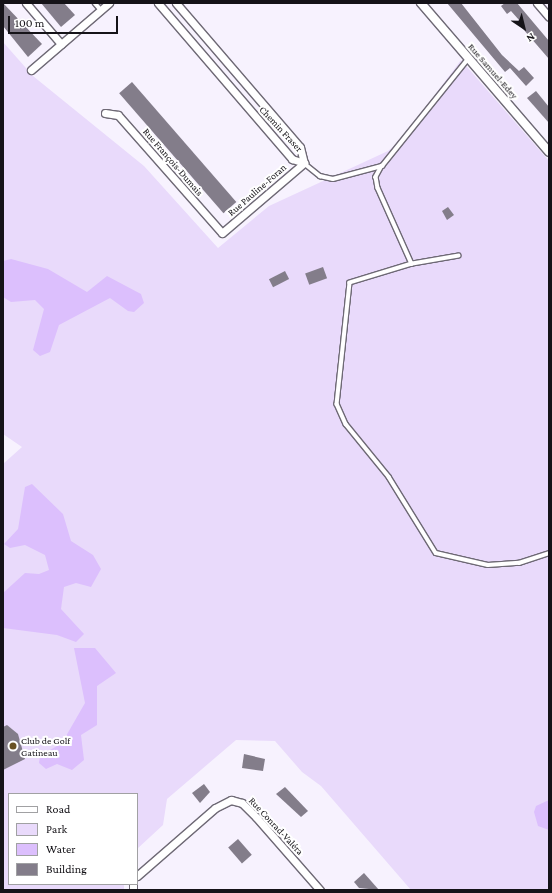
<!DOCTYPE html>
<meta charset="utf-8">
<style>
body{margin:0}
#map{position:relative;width:552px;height:893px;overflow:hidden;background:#f7f2fe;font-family:"Crimson Pro",serif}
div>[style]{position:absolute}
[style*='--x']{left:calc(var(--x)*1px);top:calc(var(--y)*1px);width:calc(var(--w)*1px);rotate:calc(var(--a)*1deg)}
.green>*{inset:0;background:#e9dafb}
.water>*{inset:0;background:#dcbffd}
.building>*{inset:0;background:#837d8a;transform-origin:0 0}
.roads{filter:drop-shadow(1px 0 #6e6975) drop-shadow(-1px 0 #6e6975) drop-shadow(0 1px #6e6975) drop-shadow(0 -1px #6e6975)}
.service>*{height:3.5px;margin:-1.75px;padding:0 1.75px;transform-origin:1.75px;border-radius:1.75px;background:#fff}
.minor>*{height:7px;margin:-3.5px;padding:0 3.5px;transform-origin:3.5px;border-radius:3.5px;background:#fff}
.tertiary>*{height:8px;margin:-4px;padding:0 4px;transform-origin:4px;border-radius:4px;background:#fff}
.dots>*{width:11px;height:11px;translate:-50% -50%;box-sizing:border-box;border:2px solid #fff;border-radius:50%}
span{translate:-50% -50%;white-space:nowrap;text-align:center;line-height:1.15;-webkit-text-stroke:4px #fff;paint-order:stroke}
.street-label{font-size:10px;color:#151318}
.poi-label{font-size:10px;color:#151318}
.left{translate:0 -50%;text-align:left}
.frame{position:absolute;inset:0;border:4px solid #151318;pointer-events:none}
.legend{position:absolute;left:8px;top:793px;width:130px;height:92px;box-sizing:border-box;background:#fff;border:1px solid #a1a1a3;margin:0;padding:5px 7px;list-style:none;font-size:12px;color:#151318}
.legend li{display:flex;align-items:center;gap:8px;height:20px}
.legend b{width:20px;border:1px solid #a1a1a3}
.north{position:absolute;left:504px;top:8px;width:40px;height:40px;-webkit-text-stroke:3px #fff;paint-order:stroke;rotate:145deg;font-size:11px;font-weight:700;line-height:16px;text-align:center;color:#151318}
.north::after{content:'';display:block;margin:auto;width:14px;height:18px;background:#151318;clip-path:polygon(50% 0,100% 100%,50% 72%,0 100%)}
.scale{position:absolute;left:8px;top:16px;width:110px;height:18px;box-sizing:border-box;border:2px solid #151318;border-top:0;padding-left:5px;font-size:12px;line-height:14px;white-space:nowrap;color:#151318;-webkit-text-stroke:3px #fff;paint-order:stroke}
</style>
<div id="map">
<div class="green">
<i style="clip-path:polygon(3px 42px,33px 76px,144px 166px,218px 248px,269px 206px,388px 151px,402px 139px,461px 60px,549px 161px,549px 890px,411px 890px,321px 786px,302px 772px,275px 741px,236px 740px,167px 799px,163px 825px,137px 849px,137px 794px,9px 794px,9px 884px,124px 884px,124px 890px,3px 890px,3px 464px,22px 447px,3px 434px)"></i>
</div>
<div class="water">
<i style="clip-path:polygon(11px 259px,48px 269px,87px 292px,107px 276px,141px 294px,144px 303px,134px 312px,128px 311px,110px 298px,59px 325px,50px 352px,40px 356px,33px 350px,44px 309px,35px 300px,11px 302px,3px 297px,3px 261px)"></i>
<i style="clip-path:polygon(32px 484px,63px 514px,71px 541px,93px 555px,101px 569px,91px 587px,76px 583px,64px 587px,61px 609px,84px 634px,76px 642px,57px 635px,3px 628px,3px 593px,25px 573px,39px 574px,49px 570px,45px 555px,25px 545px,10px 548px,4px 544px,18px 529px,25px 487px)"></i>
<i style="clip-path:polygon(74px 648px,95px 648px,116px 673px,97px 686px,97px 725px,81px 735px,84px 760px,72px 770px,57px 764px,46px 769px,39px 763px,40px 756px,62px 743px,85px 703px)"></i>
<i style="clip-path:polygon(549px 800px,549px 830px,538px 826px,534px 812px,536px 806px)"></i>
</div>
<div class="building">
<i style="clip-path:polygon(3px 3px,42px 44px,28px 57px,3px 26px)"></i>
<i style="clip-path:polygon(41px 3px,64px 3px,75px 15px,61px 27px)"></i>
<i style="clip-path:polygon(447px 3px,461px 3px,502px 55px,519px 71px,524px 67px,534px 78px,526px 86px,510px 68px,505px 72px)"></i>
<i style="clip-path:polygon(505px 3px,517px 3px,549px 41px,549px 59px,517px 22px,519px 20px,511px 11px,507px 14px,501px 6px)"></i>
<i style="left:132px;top:82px;width:159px;height:17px;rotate:49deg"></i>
<i style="clip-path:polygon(536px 91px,549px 107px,549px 123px,527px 98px)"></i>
<i style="clip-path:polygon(448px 207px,454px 215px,447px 220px,442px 211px)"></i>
<i style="left:323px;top:267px;width:12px;height:19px;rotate:70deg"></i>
<i style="left:285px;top:271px;width:9px;height:18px;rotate:63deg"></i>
<i style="clip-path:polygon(7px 725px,18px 734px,25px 759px,3px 770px,3px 727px)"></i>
<i style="clip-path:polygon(244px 754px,265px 759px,263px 771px,242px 768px)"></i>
<i style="clip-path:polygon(204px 784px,210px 792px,200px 803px,192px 793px)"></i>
<i style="clip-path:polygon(285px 787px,308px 811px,301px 817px,276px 794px)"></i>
<i style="left:238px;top:839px;width:21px;height:13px;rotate:49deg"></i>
<i style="clip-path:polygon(364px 873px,379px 890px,359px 888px,354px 882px)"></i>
</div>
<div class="roads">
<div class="service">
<i style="--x:95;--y:3;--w:9;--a:49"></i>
<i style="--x:304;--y:163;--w:21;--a:39"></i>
<i style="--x:320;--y:176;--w:13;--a:13"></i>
<i style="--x:333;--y:179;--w:51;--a:-14.9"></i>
<i style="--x:382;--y:166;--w:13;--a:119"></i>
<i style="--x:376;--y:177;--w:11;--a:80"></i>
<i style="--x:378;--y:188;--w:83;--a:65.9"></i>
<i style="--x:382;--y:166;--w:137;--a:-51.2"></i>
<i style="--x:459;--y:256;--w:48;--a:170.3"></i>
<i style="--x:412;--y:264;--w:65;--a:163"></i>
<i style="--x:350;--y:283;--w:122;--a:96.1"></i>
<i style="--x:337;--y:404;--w:22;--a:66"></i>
<i style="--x:346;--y:424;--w:68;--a:50.9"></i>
<i style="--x:389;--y:477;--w:89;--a:58.3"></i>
<i style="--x:436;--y:553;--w:53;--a:13"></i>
<i style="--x:488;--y:565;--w:31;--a:-4"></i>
<i style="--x:519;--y:563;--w:32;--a:-18"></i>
</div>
<div class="minor">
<i style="--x:26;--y:3;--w:54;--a:49.5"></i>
<i style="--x:158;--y:3;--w:206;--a:49.3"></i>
<i style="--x:292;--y:159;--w:13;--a:18"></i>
<i style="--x:176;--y:3;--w:190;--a:49.3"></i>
<i style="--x:300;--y:147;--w:16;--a:76"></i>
<i style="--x:537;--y:3;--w:18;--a:49"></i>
<i style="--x:31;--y:70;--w:103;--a:-40.7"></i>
<i style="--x:105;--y:113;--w:13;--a:9"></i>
<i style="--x:118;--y:115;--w:157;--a:48.6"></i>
<i style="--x:222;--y:233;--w:108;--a:-40.5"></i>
<i style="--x:137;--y:876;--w:103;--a:-41.1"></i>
<i style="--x:215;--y:808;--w:18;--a:-27"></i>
<i style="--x:231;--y:800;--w:11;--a:15"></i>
<i style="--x:242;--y:803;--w:20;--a:45"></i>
<i style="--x:256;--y:817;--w:97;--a:48.8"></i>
<i style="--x:133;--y:890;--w:6;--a:-90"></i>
</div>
<div class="tertiary">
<i style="--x:421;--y:3;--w:196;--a:49.3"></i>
</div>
</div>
<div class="dots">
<i style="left:13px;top:746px;background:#6a5223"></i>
</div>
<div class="street-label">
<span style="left:493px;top:71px;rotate:49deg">Rue Samuel-Edey</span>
<span style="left:281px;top:129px;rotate:47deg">Chemin Fraser</span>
<span style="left:173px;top:162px;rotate:49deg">Rue François-Dumais</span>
<span style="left:257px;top:190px;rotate:-41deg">Rue Pauline-Foran</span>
<span style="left:276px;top:826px;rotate:47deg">Rue Conrad-Valéra</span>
</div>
<div class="poi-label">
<span class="left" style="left:21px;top:746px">Club de Golf<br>Gatineau</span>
</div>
<div class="frame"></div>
<ul class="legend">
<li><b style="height:5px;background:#fff"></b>Road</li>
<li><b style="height:11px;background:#e9dafb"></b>Park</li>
<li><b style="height:11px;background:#dcbffd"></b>Water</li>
<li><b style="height:11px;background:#837d8a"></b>Building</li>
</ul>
<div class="north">N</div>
<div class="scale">100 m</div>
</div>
